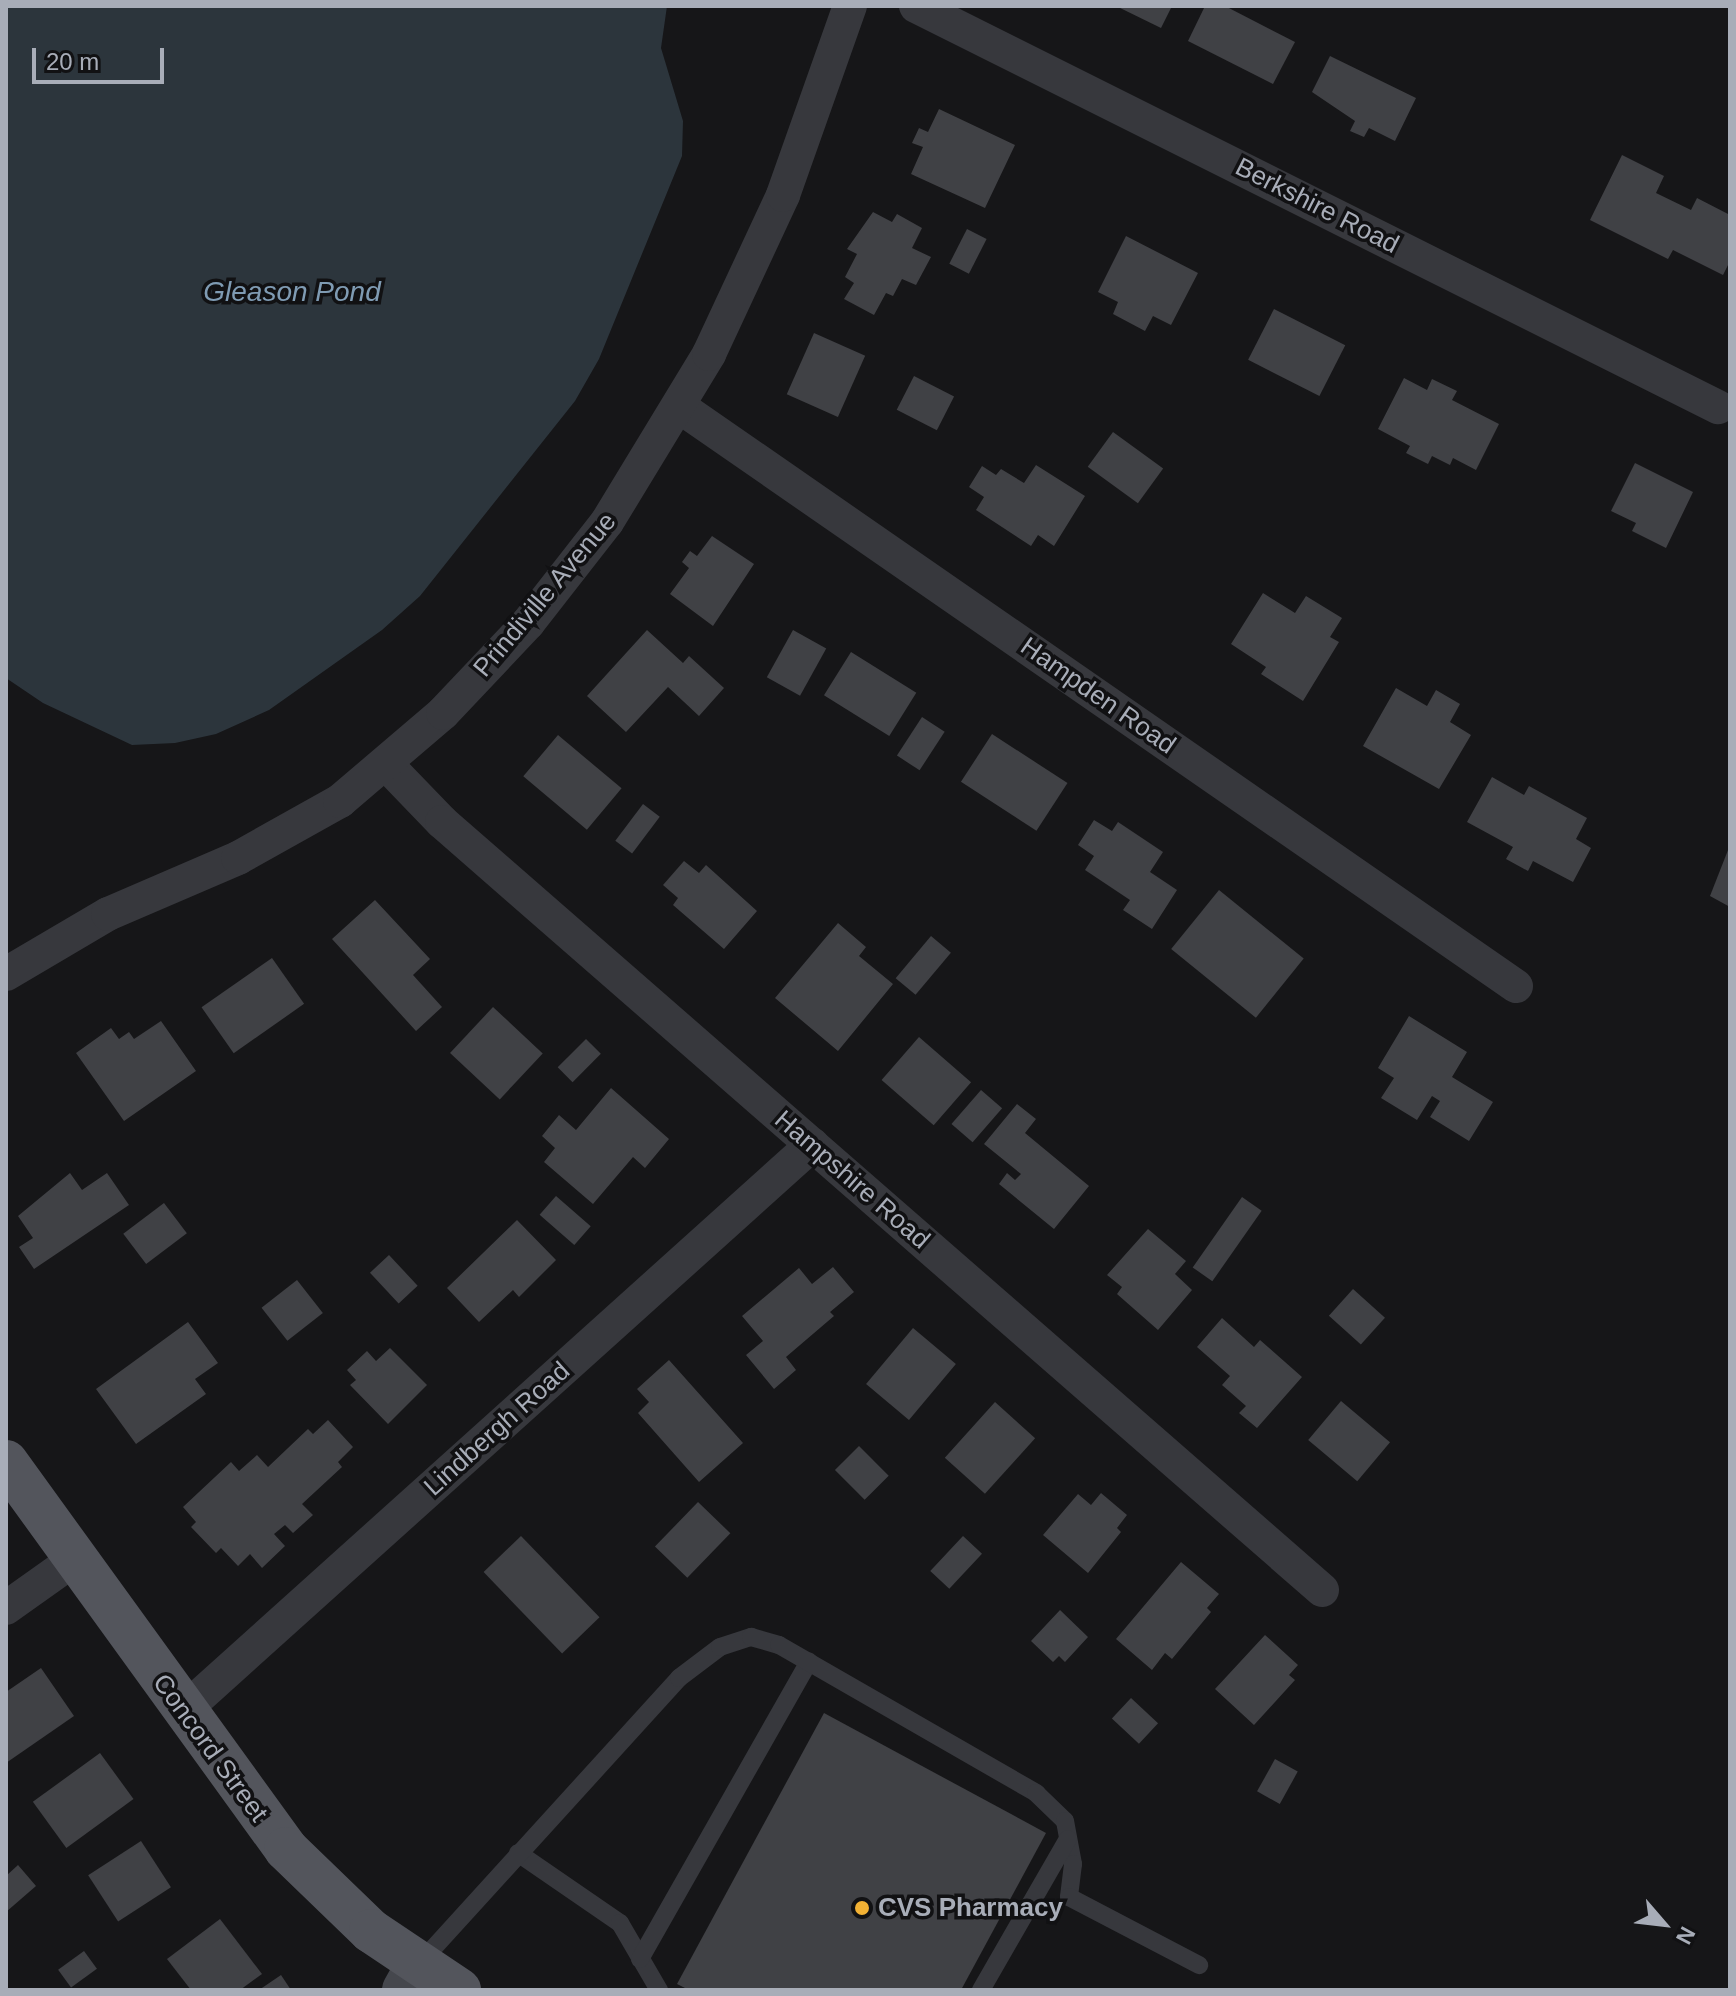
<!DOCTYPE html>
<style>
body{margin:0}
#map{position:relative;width:1736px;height:1996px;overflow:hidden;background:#161618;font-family:Arial,sans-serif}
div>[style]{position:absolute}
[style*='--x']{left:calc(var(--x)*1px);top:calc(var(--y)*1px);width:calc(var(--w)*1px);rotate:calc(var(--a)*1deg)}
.water>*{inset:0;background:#2c353c}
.building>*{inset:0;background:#404145;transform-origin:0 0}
.service>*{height:18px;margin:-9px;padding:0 9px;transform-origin:9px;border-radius:9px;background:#37383d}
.minor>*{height:34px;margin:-17px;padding:0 17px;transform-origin:17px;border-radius:17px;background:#37383d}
.secondary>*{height:44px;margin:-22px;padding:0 22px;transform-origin:22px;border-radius:22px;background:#45474d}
.primary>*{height:44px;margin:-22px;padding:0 22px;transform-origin:22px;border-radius:22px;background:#53555c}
.dots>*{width:22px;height:22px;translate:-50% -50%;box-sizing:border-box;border:4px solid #111113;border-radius:50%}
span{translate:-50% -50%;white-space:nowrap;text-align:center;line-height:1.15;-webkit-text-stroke:7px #111113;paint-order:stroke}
.street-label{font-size:26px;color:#a8adb8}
.poi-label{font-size:26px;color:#a8adb8;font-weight:700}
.left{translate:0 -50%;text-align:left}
.water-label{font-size:28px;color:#7f9bb3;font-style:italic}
.frame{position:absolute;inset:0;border:8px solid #a8adb8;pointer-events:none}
.north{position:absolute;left:1624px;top:1884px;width:80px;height:80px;-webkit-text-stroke:6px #111113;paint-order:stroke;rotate:118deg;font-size:22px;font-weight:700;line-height:32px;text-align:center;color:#a8adb8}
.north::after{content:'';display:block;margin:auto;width:28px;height:36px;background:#a8adb8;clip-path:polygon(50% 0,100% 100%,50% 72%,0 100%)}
.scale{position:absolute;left:32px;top:48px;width:132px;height:36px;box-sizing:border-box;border:4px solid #a8adb8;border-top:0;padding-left:10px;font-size:24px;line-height:28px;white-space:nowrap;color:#a8adb8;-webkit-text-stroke:6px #111113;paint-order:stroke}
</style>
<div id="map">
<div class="water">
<i style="clip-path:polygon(6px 6px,667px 6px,661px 48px,683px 121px,682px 156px,599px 359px,575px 401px,420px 596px,382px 630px,269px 710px,216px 734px,175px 743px,132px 745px,43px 703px,6px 678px)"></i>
</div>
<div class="building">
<i style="clip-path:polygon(1116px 6px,1172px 6px,1161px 28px)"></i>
<i style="clip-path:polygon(1205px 6px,1225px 6px,1295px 42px,1273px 84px,1188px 41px)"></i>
<i style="clip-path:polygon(1330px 56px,1416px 98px,1395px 141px,1369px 128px,1364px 137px,1350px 131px,1355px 121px,1312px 92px)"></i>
<i style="clip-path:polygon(939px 109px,1015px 145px,985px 208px,911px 174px,923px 147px,912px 143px,919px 128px,928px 132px)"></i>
<i style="clip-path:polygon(1622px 155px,1664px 176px,1656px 193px,1691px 210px,1697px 198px,1730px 215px,1730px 261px,1723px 275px,1673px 250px,1668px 259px,1590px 220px)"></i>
<i style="clip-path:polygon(873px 212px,892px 222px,897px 214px,922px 228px,912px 248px,931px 257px,916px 285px,902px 279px,893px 296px,886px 293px,874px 315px,844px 299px,854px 283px,845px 277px,857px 254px,847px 249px)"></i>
<i style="left:967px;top:229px;width:22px;height:39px;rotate:27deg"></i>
<i style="clip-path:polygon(1126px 236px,1198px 273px,1171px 325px,1153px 316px,1145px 331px,1113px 314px,1118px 302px,1098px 292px)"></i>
<i style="left:1274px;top:309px;width:80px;height:57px;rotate:27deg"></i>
<i style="left:814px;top:333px;width:56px;height:67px;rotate:24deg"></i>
<i style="left:914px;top:376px;width:45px;height:38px;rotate:27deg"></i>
<i style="clip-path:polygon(1404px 378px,1427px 390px,1432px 379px,1457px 391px,1452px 400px,1499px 424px,1476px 470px,1453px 458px,1450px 465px,1432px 456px,1428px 464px,1406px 453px,1410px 446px,1378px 429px)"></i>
<i style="left:1113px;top:432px;width:62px;height:43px;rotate:36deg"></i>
<i style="clip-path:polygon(1635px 463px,1693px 492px,1666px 548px,1632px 531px,1636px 523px,1611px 511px)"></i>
<i style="clip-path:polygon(1036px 465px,1085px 496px,1054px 546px,1038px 535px,1031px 546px,976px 510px,984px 497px,969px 487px,982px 466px,996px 475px,1001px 469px,1024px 483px)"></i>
<i style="clip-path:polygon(712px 536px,754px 564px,713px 626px,670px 594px,689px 568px,682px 562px,690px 551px,697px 556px)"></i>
<i style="clip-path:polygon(1263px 593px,1295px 613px,1306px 596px,1342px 618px,1330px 637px,1339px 642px,1303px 701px,1261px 674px,1266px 667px,1231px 644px)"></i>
<i style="clip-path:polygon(647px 630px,683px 663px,689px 656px,724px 688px,699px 716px,668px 687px,626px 732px,587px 696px)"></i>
<i style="left:793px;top:630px;width:38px;height:54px;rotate:29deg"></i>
<i style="left:851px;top:652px;width:77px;height:51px;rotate:32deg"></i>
<i style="clip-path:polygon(1396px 688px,1427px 706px,1436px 690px,1460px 704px,1450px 722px,1471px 735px,1439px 789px,1363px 746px)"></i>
<i style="left:922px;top:717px;width:27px;height:46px;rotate:33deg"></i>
<i style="left:992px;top:734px;width:90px;height:57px;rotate:33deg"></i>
<i style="left:558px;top:735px;width:83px;height:54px;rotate:40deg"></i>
<i style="clip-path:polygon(1492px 777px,1524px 795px,1529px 786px,1587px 818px,1576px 839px,1591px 848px,1573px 882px,1533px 861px,1528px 871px,1506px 859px,1513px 847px,1467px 822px)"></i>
<i style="left:643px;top:804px;width:21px;height:46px;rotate:37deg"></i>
<i style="clip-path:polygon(1094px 820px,1112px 831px,1118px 822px,1163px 852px,1150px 872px,1177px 890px,1152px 929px,1123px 910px,1130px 900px,1085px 870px,1094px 856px,1078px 845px)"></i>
<i style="clip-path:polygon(1730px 845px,1730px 907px,1710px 896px)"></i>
<i style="clip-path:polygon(684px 861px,699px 873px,706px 865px,757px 911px,724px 949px,673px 905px,678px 898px,663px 885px)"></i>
<i style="left:1219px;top:890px;width:109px;height:76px;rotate:39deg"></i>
<i style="clip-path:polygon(375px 900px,430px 959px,413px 975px,442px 1007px,416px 1031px,332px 939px)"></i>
<i style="clip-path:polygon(838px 923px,866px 947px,859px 956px,893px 984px,838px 1051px,775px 998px)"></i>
<i style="left:931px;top:936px;width:26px;height:55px;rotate:40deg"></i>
<i style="left:272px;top:958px;width:56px;height:86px;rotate:55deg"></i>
<i style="left:493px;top:1007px;width:68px;height:63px;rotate:43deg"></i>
<i style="clip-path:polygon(1409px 1016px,1467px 1052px,1452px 1077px,1493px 1102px,1469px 1141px,1430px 1117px,1440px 1101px,1432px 1096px,1417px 1120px,1381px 1098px,1394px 1078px,1378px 1068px)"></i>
<i style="clip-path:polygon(161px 1021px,196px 1071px,124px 1121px,76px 1053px,111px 1028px,119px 1039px,129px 1032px,134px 1039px)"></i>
<i style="left:919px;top:1037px;width:69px;height:57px;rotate:41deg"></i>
<i style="left:586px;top:1039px;width:21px;height:40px;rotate:45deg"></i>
<i style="clip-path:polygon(611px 1088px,669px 1139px,645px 1168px,633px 1157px,593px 1204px,544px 1162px,555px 1148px,542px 1136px,559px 1115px,576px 1130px)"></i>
<i style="left:981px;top:1090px;width:28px;height:45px;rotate:41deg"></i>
<i style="clip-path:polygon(1017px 1104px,1036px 1119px,1025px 1133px,1089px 1186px,1054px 1229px,999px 1184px,1007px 1173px,1015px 1180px,1021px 1174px,984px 1144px)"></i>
<i style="clip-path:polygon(70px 1173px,82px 1190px,107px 1173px,129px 1205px,34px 1269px,19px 1247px,33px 1238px,18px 1216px)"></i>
<i style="left:556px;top:1196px;width:46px;height:25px;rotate:41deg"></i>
<i style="left:1242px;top:1197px;width:24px;height:86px;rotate:35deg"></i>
<i style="left:164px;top:1203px;width:38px;height:51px;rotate:53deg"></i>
<i style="clip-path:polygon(517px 1220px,556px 1260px,519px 1297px,513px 1290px,479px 1322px,447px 1288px)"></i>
<i style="clip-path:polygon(1148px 1229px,1186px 1261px,1175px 1274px,1192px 1290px,1158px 1330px,1117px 1294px,1122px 1287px,1107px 1275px)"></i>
<i style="left:389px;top:1255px;width:42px;height:26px;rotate:47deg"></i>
<i style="clip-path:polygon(833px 1267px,854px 1292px,830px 1312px,834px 1316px,786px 1357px,796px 1370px,774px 1389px,746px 1355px,763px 1341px,742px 1316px,799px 1268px,812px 1284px)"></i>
<i style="left:297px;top:1280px;width:42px;height:45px;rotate:52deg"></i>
<i style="left:1353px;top:1289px;width:43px;height:36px;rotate:42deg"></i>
<i style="clip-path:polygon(1222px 1318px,1254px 1347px,1260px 1340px,1302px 1377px,1257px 1428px,1239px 1413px,1246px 1406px,1222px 1385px,1230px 1376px,1197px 1347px)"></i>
<i style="clip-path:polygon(188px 1322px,218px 1363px,195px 1379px,206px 1394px,136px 1444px,96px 1389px)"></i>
<i style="left:913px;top:1328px;width:56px;height:73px;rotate:40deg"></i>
<i style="clip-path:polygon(390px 1348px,427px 1385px,388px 1424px,350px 1385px,356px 1380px,347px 1370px,367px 1351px,376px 1361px)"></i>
<i style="clip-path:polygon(669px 1360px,743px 1443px,699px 1482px,638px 1413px,649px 1402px,637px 1389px)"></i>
<i style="left:1341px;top:1401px;width:64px;height:51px;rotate:40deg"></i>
<i style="left:995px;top:1402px;width:54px;height:75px;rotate:42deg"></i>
<i style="clip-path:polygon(328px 1420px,353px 1447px,338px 1462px,342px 1467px,302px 1504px,313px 1515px,293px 1533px,285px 1525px,274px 1534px,285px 1546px,262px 1568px,250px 1554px,238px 1566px,221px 1548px,216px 1553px,191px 1527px,196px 1522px,183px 1507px,231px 1462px,239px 1471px,257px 1455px,268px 1467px,308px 1429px,313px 1434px)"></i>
<i style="left:859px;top:1446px;width:42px;height:34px;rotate:45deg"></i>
<i style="clip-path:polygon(1101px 1493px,1127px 1515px,1117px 1528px,1121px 1532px,1088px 1573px,1043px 1535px,1078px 1494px,1091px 1505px)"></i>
<i style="left:698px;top:1502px;width:45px;height:62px;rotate:44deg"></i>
<i style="left:521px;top:1536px;width:113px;height:52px;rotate:46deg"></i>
<i style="left:963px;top:1536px;width:26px;height:48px;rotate:43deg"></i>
<i style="clip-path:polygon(1181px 1562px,1219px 1594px,1207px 1608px,1211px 1612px,1172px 1659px,1165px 1653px,1152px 1670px,1116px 1639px)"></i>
<i style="clip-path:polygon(1060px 1610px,1088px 1637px,1065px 1662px,1059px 1656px,1053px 1662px,1031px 1641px)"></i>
<i style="clip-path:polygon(1265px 1635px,1298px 1665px,1289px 1675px,1295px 1680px,1254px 1725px,1215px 1689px)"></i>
<i style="clip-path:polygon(41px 1668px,74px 1716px,6px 1763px,6px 1692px)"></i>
<i style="left:1131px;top:1698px;width:37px;height:28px;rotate:43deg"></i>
<i style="clip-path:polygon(824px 1713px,1046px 1833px,961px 1990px,689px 1990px,677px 1984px)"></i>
<i style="left:100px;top:1753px;width:57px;height:83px;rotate:54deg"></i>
<i style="left:1275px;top:1759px;width:26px;height:37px;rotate:29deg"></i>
<i style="left:141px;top:1841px;width:55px;height:63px;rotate:57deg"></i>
<i style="clip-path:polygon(18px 1865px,36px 1886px,6px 1912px,6px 1876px)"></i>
<i style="clip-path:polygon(220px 1919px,262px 1974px,240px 1990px,191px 1990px,167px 1959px)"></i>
<i style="left:84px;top:1951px;width:22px;height:32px;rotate:54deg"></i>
<i style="clip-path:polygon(281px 1975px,291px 1990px,259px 1990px)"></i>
</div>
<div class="service">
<i style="--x:518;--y:1853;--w:124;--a:34.5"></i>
<i style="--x:620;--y:1923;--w:78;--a:59.8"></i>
<i style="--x:640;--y:1959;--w:342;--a:-60.4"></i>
<i style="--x:418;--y:1965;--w:388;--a:-47.7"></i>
<i style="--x:679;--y:1678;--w:51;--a:-37.1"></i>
<i style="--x:720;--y:1647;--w:33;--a:-18"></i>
<i style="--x:751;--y:1637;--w:29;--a:16"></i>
<i style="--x:779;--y:1645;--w:297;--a:29.9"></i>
<i style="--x:1036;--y:1793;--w:40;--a:44"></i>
<i style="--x:1065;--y:1821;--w:44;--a:79.5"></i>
<i style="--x:1073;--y:1864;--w:33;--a:97"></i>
<i style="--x:1069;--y:1897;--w:147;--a:27.6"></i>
<i style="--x:981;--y:1990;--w:174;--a:-60.1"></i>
</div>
<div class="minor">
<i style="--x:916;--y:6;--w:897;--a:26.57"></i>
<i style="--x:680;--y:407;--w:1017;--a:34.71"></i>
<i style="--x:387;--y:765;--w:79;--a:46"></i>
<i style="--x:442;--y:822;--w:1168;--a:41.11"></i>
<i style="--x:6;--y:974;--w:118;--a:-30.5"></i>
<i style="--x:108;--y:914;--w:142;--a:-23.3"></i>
<i style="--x:238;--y:858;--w:117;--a:-29.2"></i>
<i style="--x:340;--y:801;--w:135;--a:-40.5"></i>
<i style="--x:443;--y:713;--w:124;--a:-46.6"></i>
<i style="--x:528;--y:623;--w:128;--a:-52"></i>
<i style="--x:607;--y:522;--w:197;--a:-58.7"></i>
<i style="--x:709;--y:354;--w:175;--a:-65"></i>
<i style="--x:783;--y:195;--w:201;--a:-70.5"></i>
<i style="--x:6;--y:1608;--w:85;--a:-35.4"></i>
<i style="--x:182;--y:1712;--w:848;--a:-41.99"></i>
</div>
<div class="secondary">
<i style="--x:404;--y:1990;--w:29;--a:-61"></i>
</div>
<div class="primary">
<i style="--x:6;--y:1462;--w:478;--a:54.1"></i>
<i style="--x:286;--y:1849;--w:118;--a:44"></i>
<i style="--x:371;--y:1931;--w:106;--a:33.8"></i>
</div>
<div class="dots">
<i style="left:862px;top:1908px;background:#f2b134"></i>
</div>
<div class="street-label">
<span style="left:1317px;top:206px;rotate:27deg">Berkshire Road</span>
<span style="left:545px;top:595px;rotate:-50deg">Prindiville Avenue</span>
<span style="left:1098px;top:696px;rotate:35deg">Hampden Road</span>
<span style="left:852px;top:1180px;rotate:41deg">Hampshire Road</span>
<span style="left:497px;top:1429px;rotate:-42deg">Lindbergh Road</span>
<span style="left:210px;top:1748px;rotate:54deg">Concord Street</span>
</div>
<div class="poi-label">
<span class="left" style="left:878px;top:1908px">CVS Pharmacy</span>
</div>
<div class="water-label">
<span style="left:292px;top:292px">Gleason Pond</span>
</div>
<div class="frame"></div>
<div class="north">N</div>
<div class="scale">20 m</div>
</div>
